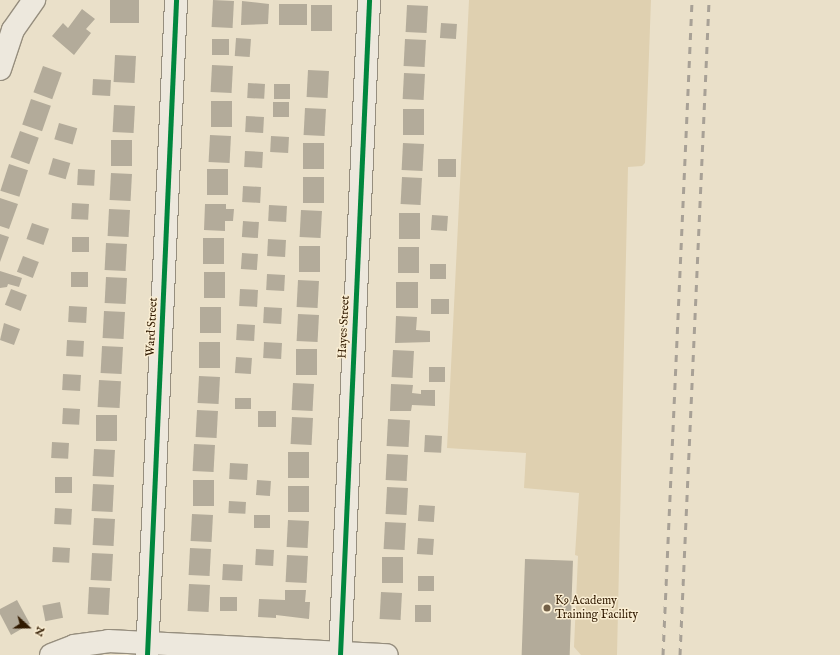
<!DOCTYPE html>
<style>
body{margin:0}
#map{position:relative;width:840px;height:655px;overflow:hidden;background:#eae0c9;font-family:"IM FELL English",serif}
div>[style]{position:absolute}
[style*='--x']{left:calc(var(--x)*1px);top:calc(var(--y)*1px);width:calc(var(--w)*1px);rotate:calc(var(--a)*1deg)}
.green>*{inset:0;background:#dfd0b0}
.building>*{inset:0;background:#b3ab9a;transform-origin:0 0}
.roads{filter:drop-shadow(1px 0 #968e7e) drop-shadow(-1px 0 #968e7e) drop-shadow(0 1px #968e7e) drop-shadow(0 -1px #968e7e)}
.minor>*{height:22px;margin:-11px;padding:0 11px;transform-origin:11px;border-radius:11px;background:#ede8dd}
.rail>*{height:3px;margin-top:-1.5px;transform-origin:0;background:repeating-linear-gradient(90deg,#a8a196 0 7px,transparent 0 14px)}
.cycleway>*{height:5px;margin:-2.5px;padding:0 2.5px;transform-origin:2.5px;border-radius:2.5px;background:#00873e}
.dots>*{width:11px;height:11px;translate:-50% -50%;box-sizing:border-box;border:2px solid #faeed3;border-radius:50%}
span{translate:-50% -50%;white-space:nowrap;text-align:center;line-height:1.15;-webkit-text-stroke:3px #faeed3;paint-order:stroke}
.street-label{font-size:12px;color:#311a00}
.poi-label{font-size:12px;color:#311a00}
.left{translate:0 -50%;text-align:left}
.north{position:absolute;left:8px;top:607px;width:40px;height:40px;-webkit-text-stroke:3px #faeed3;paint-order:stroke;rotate:111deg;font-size:11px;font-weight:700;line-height:16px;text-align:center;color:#311a00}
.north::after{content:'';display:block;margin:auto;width:14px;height:18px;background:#311a00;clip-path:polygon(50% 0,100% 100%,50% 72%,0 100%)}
</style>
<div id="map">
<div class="green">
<i style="clip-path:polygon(469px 0,651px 0,645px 163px,642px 166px,628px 167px,617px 655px,581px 655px,574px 647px,578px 556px,575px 555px,579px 493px,524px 488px,526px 453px,447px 448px)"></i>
</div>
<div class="building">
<i style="left:110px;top:0;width:29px;height:23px"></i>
<i style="left:213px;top:0;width:21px;height:27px;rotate:3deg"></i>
<i style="clip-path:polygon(242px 1px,269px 4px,268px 24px,241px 25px)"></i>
<i style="left:279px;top:4px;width:28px;height:21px"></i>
<i style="left:311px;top:5px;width:21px;height:26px"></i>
<i style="left:407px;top:5px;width:21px;height:27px;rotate:3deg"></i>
<i style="clip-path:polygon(82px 9px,95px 19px,86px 29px,91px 33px,74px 55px,52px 36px,63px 23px,68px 28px)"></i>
<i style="left:441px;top:23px;width:16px;height:15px;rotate:4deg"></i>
<i style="left:236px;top:38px;width:15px;height:18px;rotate:4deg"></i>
<i style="left:212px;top:39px;width:17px;height:16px"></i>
<i style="left:405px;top:39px;width:21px;height:27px;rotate:3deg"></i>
<i style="left:115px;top:55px;width:21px;height:27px;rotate:3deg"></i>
<i style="left:212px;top:65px;width:21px;height:27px;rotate:3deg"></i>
<i style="left:43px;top:66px;width:20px;height:28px;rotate:20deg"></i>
<i style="left:308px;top:70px;width:21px;height:27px;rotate:3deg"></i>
<i style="left:404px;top:73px;width:21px;height:26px;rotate:3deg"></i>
<i style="left:93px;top:79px;width:18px;height:16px;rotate:3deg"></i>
<i style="left:248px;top:83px;width:17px;height:15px;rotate:3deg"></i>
<i style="left:274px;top:84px;width:16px;height:15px"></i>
<i style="left:31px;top:99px;width:21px;height:27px;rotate:19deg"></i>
<i style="left:211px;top:101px;width:21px;height:26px"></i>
<i style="left:273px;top:102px;width:16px;height:15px"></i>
<i style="left:114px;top:105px;width:21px;height:27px;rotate:3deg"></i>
<i style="left:305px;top:108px;width:21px;height:27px;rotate:3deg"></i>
<i style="left:403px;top:109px;width:21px;height:26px"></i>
<i style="left:246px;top:116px;width:18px;height:16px;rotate:3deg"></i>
<i style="left:59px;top:123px;width:19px;height:17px;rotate:16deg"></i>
<i style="left:20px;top:131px;width:20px;height:28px;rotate:20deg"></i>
<i style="left:210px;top:135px;width:21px;height:27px;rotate:3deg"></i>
<i style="left:271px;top:136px;width:18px;height:16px;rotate:3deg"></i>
<i style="left:111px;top:140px;width:21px;height:26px"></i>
<i style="left:303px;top:143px;width:21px;height:26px"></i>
<i style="left:403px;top:143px;width:21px;height:27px;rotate:3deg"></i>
<i style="left:245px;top:151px;width:18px;height:16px;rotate:3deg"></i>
<i style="left:53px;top:158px;width:18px;height:17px;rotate:16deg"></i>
<i style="left:438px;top:159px;width:18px;height:18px"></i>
<i style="left:9px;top:164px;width:20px;height:28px;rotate:18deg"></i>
<i style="left:78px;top:169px;width:17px;height:16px;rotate:3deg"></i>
<i style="left:207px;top:169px;width:21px;height:26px"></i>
<i style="left:111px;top:173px;width:21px;height:27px;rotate:3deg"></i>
<i style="left:303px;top:177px;width:21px;height:26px"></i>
<i style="left:402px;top:177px;width:20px;height:27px;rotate:3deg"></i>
<i style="left:243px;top:186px;width:18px;height:16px;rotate:3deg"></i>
<i style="clip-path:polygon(0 198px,18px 204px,9px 229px,0 226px)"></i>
<i style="left:72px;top:203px;width:17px;height:16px;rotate:3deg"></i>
<i style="clip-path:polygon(205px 204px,226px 204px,226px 209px,234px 209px,233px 221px,225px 221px,225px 231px,204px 230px)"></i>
<i style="left:269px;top:205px;width:18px;height:16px;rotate:3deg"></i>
<i style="left:109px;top:209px;width:21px;height:27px;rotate:3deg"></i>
<i style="left:301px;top:210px;width:21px;height:27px;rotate:3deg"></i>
<i style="left:399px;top:213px;width:21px;height:26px"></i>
<i style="left:432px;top:215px;width:16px;height:15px;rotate:4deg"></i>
<i style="left:243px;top:221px;width:16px;height:16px;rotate:4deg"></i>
<i style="left:32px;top:223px;width:18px;height:17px;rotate:19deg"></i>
<i style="clip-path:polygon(0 234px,9px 237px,0 262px)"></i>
<i style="left:72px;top:237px;width:17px;height:15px"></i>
<i style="left:203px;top:238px;width:21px;height:26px"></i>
<i style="left:268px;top:239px;width:18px;height:17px;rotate:3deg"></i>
<i style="left:106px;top:243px;width:21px;height:27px;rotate:3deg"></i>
<i style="left:299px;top:246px;width:21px;height:26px"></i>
<i style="left:398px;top:247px;width:21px;height:26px"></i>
<i style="left:242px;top:253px;width:16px;height:16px;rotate:4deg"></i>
<i style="left:23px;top:256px;width:17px;height:17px;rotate:21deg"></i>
<i style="left:430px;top:264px;width:16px;height:15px"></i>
<i style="clip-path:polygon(0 271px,22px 278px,19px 287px,8px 284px,7px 287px,0 288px)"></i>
<i style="left:71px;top:272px;width:17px;height:15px"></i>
<i style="left:204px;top:272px;width:21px;height:26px"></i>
<i style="left:267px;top:274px;width:18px;height:16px;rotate:3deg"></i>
<i style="left:106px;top:277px;width:21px;height:26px;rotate:3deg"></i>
<i style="left:298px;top:280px;width:21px;height:27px;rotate:3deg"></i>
<i style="left:396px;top:282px;width:22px;height:26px"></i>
<i style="left:11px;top:289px;width:17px;height:17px;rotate:21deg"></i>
<i style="left:240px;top:289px;width:18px;height:17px;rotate:3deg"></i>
<i style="left:431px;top:299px;width:18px;height:15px"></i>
<i style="left:69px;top:306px;width:18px;height:16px;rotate:3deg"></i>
<i style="left:200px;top:307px;width:21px;height:26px"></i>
<i style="left:264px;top:307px;width:18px;height:16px;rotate:3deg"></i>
<i style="left:104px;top:311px;width:21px;height:27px;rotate:3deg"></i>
<i style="left:298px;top:314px;width:21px;height:27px;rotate:3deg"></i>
<i style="clip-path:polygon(396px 316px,417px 317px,416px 330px,430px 331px,430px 342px,395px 343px)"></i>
<i style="clip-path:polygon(4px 323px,20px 329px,14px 345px,0 340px)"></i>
<i style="left:237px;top:324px;width:18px;height:16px;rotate:3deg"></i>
<i style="left:67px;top:340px;width:17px;height:16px;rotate:3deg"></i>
<i style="left:199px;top:342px;width:21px;height:26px"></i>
<i style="left:264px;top:342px;width:18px;height:16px;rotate:3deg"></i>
<i style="left:102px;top:346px;width:21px;height:27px;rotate:3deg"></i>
<i style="left:296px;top:349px;width:21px;height:26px"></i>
<i style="left:393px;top:350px;width:21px;height:27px;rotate:3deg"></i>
<i style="left:236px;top:357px;width:16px;height:16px;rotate:4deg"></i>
<i style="left:429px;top:367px;width:16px;height:15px"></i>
<i style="left:63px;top:374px;width:18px;height:16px;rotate:3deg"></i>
<i style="left:199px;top:376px;width:21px;height:27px;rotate:3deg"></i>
<i style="left:99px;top:380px;width:22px;height:27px;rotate:3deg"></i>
<i style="left:293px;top:383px;width:21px;height:27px;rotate:3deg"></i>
<i style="clip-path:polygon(391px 384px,413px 385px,412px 393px,421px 394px,421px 390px,435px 390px,435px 406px,412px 405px,411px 411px,390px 411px)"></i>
<i style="left:235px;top:398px;width:16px;height:11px"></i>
<i style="left:63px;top:408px;width:17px;height:16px;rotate:3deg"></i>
<i style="left:197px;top:410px;width:21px;height:27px;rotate:3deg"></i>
<i style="left:258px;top:411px;width:18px;height:16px"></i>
<i style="left:96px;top:415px;width:21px;height:26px"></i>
<i style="left:292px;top:417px;width:21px;height:27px;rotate:3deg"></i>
<i style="left:388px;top:419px;width:22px;height:27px;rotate:3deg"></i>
<i style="left:425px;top:435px;width:17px;height:17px;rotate:3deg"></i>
<i style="left:52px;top:442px;width:17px;height:16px;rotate:3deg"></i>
<i style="left:194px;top:444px;width:21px;height:27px;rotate:3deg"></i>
<i style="left:94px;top:449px;width:21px;height:27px;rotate:3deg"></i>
<i style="left:288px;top:452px;width:21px;height:26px"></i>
<i style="left:387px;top:454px;width:21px;height:26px;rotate:3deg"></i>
<i style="left:230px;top:463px;width:18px;height:16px;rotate:3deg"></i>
<i style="left:55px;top:477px;width:17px;height:16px"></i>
<i style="left:193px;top:480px;width:21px;height:26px"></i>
<i style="left:257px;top:480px;width:14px;height:15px;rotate:4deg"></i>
<i style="left:93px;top:484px;width:21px;height:27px;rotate:3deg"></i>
<i style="left:288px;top:486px;width:21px;height:26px"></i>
<i style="left:387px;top:487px;width:21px;height:27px;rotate:3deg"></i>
<i style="left:229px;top:501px;width:17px;height:12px;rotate:3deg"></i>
<i style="left:419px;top:505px;width:16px;height:16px;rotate:4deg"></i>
<i style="left:55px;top:508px;width:17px;height:16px;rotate:3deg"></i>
<i style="left:192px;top:514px;width:21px;height:27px;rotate:3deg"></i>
<i style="left:254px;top:515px;width:16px;height:13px"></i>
<i style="left:94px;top:518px;width:21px;height:27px;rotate:3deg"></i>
<i style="left:288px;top:520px;width:21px;height:27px;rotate:3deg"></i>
<i style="left:385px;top:522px;width:21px;height:27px;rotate:3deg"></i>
<i style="left:418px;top:538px;width:16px;height:16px;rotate:4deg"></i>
<i style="left:53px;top:547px;width:17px;height:15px;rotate:3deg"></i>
<i style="left:190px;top:548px;width:21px;height:27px;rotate:3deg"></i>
<i style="left:256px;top:549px;width:18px;height:16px;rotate:3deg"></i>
<i style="left:92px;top:553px;width:21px;height:27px;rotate:3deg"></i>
<i style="left:287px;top:555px;width:21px;height:27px;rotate:3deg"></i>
<i style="left:382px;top:557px;width:21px;height:26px"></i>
<i style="left:525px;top:559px;width:48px;height:96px;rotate:2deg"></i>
<i style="left:223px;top:564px;width:20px;height:16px;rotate:3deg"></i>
<i style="left:418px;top:576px;width:16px;height:15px"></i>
<i style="left:189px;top:584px;width:21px;height:27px;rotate:3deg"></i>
<i style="left:89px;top:587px;width:21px;height:27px;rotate:3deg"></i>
<i style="clip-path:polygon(285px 590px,306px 590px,305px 602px,310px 602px,309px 619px,276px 615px,276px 618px,258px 617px,259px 599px,285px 600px)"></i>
<i style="left:381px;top:592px;width:21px;height:27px;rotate:3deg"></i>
<i style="left:220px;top:597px;width:17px;height:14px"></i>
<i style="clip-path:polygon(17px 600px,30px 624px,11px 635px,0 614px,0 609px)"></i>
<i style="left:60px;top:602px;width:16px;height:18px;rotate:79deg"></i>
<i style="left:415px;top:605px;width:16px;height:17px"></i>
</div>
<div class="roads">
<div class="minor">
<i style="--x:0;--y:69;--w:41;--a:-71.6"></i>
<i style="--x:13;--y:30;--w:37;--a:-55"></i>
<i style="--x:51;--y:655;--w:25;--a:-21"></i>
<i style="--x:74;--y:646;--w:34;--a:-8"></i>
<i style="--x:108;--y:641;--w:279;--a:2.9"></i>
<i style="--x:147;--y:655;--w:656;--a:-87.46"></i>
<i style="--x:340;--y:655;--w:656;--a:-87.46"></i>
</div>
</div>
<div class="rail">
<i style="--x:663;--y:655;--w:656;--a:-87.46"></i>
<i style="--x:680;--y:655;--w:656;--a:-87.46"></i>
</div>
<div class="cycleway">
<i style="--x:147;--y:655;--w:656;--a:-87.46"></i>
<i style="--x:340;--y:655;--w:656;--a:-87.46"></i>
</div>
<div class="dots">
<i style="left:547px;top:608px;background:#725f46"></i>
</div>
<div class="street-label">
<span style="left:152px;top:327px;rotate:-87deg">Ward Street</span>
<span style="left:344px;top:327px;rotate:-87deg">Hayes Street</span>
</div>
<div class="poi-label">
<span class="left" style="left:555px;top:608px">K9 Academy<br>Training Facility</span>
</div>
<div class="north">N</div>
</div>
